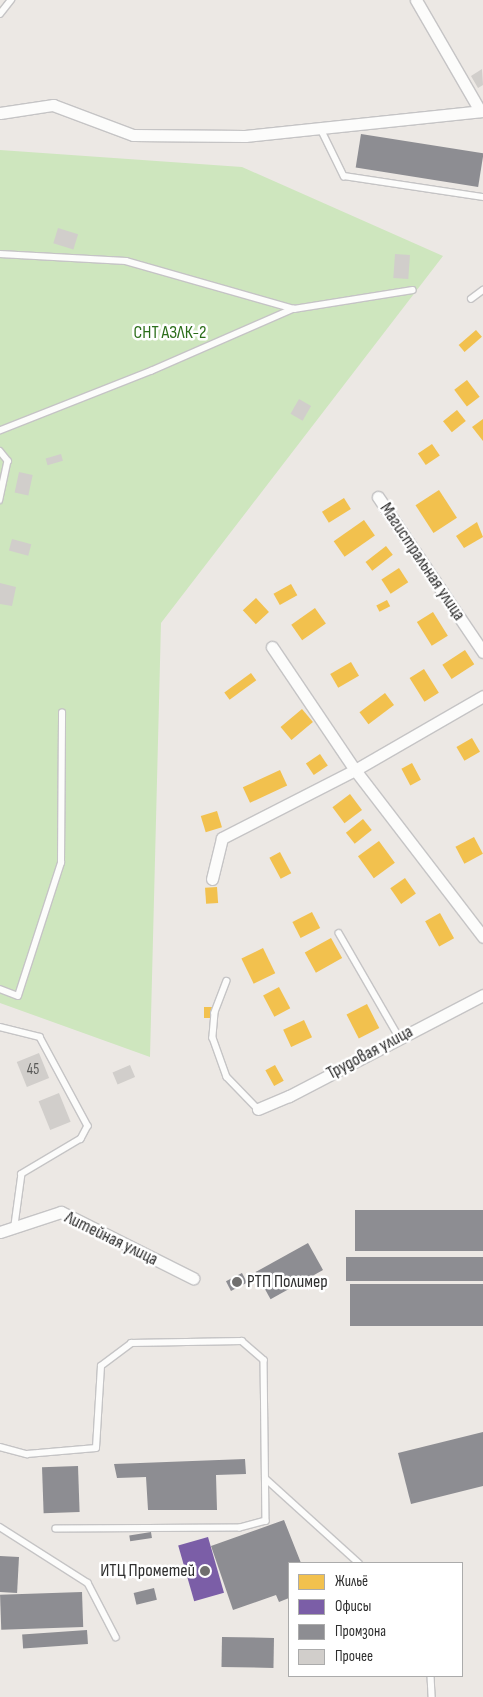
<!DOCTYPE html>
<meta charset="utf-8">
<style>
body{margin:0}
#map{position:relative;width:483px;height:1697px;overflow:hidden;background:#ece8e4;font-family:"Sofia Sans Condensed",sans-serif}
div>[style]{position:absolute}
[style*='--x']{left:calc(var(--x)*1px);top:calc(var(--y)*1px);width:calc(var(--w)*1px);rotate:calc(var(--a)*1deg)}
.green>*{inset:0;background:#cee6be}
.homes>*{inset:0;background:#f2c14e;transform-origin:0 0}
.offices>*{inset:0;background:#7b5ea7;transform-origin:0 0}
.industry>*{inset:0;background:#8d8d92;transform-origin:0 0}
.building>*{inset:0;background:#d1cecb;transform-origin:0 0}
.roads{filter:drop-shadow(1px 0 #c5c4c5) drop-shadow(-1px 0 #c5c4c5) drop-shadow(0 1px #c5c4c5) drop-shadow(0 -1px #c5c4c5)}
.lane>*{height:5.5px;margin:-2.75px;padding:0 2.75px;transform-origin:2.75px;border-radius:2.75px;background:#fcfcfb}
.street>*{height:11px;margin:-5.5px;padding:0 5.5px;transform-origin:5.5px;border-radius:5.5px;background:#fcfcfb}
.dots>*{width:14px;height:14px;translate:-50% -50%;box-sizing:border-box;border:2px solid #fff;border-radius:50%}
span{translate:-50% -50%;white-space:nowrap;text-align:center;line-height:1.15;-webkit-text-stroke:5px #fff;paint-order:stroke}
.number-label{font-size:15px;color:#585857}
.number-label span{-webkit-text-stroke-width:0}
.park-label{font-size:18px;color:#2c6e1b}
.street-label{font-size:18px;color:#2e2e2e}
.poi-label{font-size:18px;color:#2e2e2e}
.left{translate:0 -50%;text-align:left}
.right{translate:-100% -50%;text-align:right}
.legend{position:absolute;left:288px;top:1562px;width:175px;height:115px;box-sizing:border-box;background:#fff;border:1px solid #ababab;margin:0;padding:6px 9px;list-style:none;font-size:15px;color:#2e2e2e}
.legend li{display:flex;align-items:center;gap:10px;height:25px}
.legend b{width:25px;border:1px solid #ababab}
</style>
<div id="map">
<div class="green">
<i style="clip-path:polygon(0 150px,242px 167px,443px 256px,161px 623px,150px 1057px,0 1003px)"></i>
</div>
<div class="homes">
<i style="left:476px;top:330px;width:9px;height:23px;rotate:49deg"></i>
<i style="left:467px;top:380px;width:21px;height:16px;rotate:53deg"></i>
<i style="left:457px;top:410px;width:14px;height:18px;rotate:51deg"></i>
<i style="clip-path:polygon(483px 419px,483px 441px,472px 427px)"></i>
<i style="left:432px;top:444px;width:14px;height:17px;rotate:56deg"></i>
<i style="left:439px;top:490px;width:33px;height:28px;rotate:57deg"></i>
<i style="left:344px;top:498px;width:13px;height:26px;rotate:58deg"></i>
<i style="left:364px;top:520px;width:19px;height:37px;rotate:55deg"></i>
<i style="clip-path:polygon(477px 522px,483px 537px,464px 548px,456px 536px)"></i>
<i style="left:386px;top:546px;width:11px;height:26px;rotate:52deg"></i>
<i style="left:399px;top:568px;width:17px;height:21px;rotate:57deg"></i>
<i style="left:291px;top:584px;width:13px;height:20px;rotate:61deg"></i>
<i style="left:256px;top:598px;width:19px;height:18px;rotate:47deg"></i>
<i style="left:387px;top:600px;width:7px;height:12px;rotate:63deg"></i>
<i style="left:315px;top:608px;width:19px;height:29px;rotate:55deg"></i>
<i style="left:433px;top:612px;width:28px;height:19px;rotate:58deg"></i>
<i style="left:465px;top:650px;width:17px;height:27px;rotate:57deg"></i>
<i style="left:351px;top:662px;width:16px;height:24px;rotate:60deg"></i>
<i style="left:424px;top:669px;width:28px;height:17px;rotate:58deg"></i>
<i style="left:251px;top:673px;width:9px;height:33px;rotate:54deg"></i>
<i style="left:385px;top:693px;width:15px;height:32px;rotate:53deg"></i>
<i style="left:302px;top:709px;width:17px;height:28px;rotate:50deg"></i>
<i style="left:472px;top:738px;width:16px;height:18px;rotate:60deg"></i>
<i style="left:320px;top:754px;width:14px;height:17px;rotate:56deg"></i>
<i style="left:412px;top:763px;width:19px;height:12px;rotate:62deg"></i>
<i style="left:280px;top:770px;width:17px;height:41px;rotate:65deg"></i>
<i style="left:350px;top:794px;width:20px;height:22px;rotate:53deg"></i>
<i style="left:217px;top:811px;width:17px;height:17px;rotate:73deg"></i>
<i style="left:363px;top:819px;width:14px;height:22px;rotate:51deg"></i>
<i style="left:474px;top:837px;width:19px;height:21px;rotate:62deg"></i>
<i style="left:379px;top:841px;width:27px;height:26px;rotate:54deg"></i>
<i style="left:280px;top:852px;width:24px;height:12px;rotate:62deg"></i>
<i style="left:405px;top:878px;width:19px;height:18px;rotate:55deg"></i>
<i style="left:217px;top:887px;width:16px;height:12px;rotate:86deg"></i>
<i style="left:312px;top:912px;width:18px;height:22px;rotate:63deg"></i>
<i style="left:440px;top:913px;width:29px;height:17px;rotate:61deg"></i>
<i style="left:331px;top:938px;width:23px;height:30px;rotate:61deg"></i>
<i style="left:263px;top:948px;width:28px;height:24px;rotate:64deg"></i>
<i style="left:279px;top:987px;width:24px;height:18px;rotate:62deg"></i>
<i style="left:367px;top:1004px;width:27px;height:23px;rotate:63deg"></i>
<i style="left:204px;top:1007px;width:8px;height:11px"></i>
<i style="left:304px;top:1020px;width:19px;height:23px;rotate:65deg"></i>
<i style="left:275px;top:1065px;width:18px;height:11px;rotate:61deg"></i>
</div>
<div class="offices">
<i style="left:208px;top:1537px;width:58px;height:31px;rotate:74deg"></i>
</div>
<div class="industry">
<i style="left:361px;top:134px;width:124px;height:34px;rotate:9deg"></i>
<i style="left:483px;top:1210px;width:41px;height:128px;rotate:90deg"></i>
<i style="left:308px;top:1243px;width:31px;height:60px;rotate:61deg"></i>
<i style="left:483px;top:1257px;width:24px;height:137px;rotate:90deg"></i>
<i style="left:242px;top:1273px;width:11px;height:18px;rotate:63deg"></i>
<i style="left:483px;top:1284px;width:42px;height:133px;rotate:90deg"></i>
<i style="clip-path:polygon(483px 1432px,483px 1486px,411px 1504px,398px 1453px)"></i>
<i style="clip-path:polygon(245px 1459px,246px 1474px,216px 1475px,217px 1510px,148px 1510px,146px 1477px,117px 1478px,114px 1464px)"></i>
<i style="left:78px;top:1466px;width:46px;height:36px;rotate:88deg"></i>
<i style="clip-path:polygon(284px 1520px,301px 1563px,289px 1563px,289px 1598px,279px 1602px,276px 1595px,233px 1610px,211px 1546px)"></i>
<i style="left:151px;top:1532px;width:6px;height:22px;rotate:81deg"></i>
<i style="left:0;top:1556px;width:19px;height:36px;rotate:3deg"></i>
<i style="left:154px;top:1588px;width:12px;height:21px;rotate:76deg"></i>
<i style="left:82px;top:1592px;width:35px;height:82px;rotate:88deg"></i>
<i style="left:87px;top:1630px;width:14px;height:65px;rotate:86deg"></i>
<i style="left:222px;top:1637px;width:52px;height:30px;rotate:1deg"></i>
</div>
<div class="building">
<i style="clip-path:polygon(482px 69px,483px 85px,478px 88px,471px 76px)"></i>
<i style="left:58px;top:228px;width:21px;height:16px;rotate:17deg"></i>
<i style="left:395px;top:254px;width:15px;height:24px;rotate:4deg"></i>
<i style="left:299px;top:399px;width:14px;height:17px;rotate:30deg"></i>
<i style="left:61px;top:454px;width:7px;height:16px;rotate:74deg"></i>
<i style="left:19px;top:472px;width:14px;height:21px;rotate:12deg"></i>
<i style="left:12px;top:539px;width:20px;height:12px;rotate:15deg"></i>
<i style="clip-path:polygon(0 583px,16px 587px,12px 606px,0 604px)"></i>
<i style="left:39px;top:1053px;width:27px;height:24px;rotate:68deg"></i>
<i style="left:130px;top:1065px;width:13px;height:19px;rotate:67deg"></i>
<i style="left:59px;top:1093px;width:31px;height:22px;rotate:68deg"></i>
</div>
<div class="roads">
<div class="lane">
<i style="--x:0;--y:14;--w:18;--a:-52"></i>
<i style="--x:320;--y:127;--w:55;--a:63.9"></i>
<i style="--x:344;--y:176;--w:141;--a:8.6"></i>
<i style="--x:0;--y:254;--w:126;--a:3.2"></i>
<i style="--x:126;--y:261;--w:175;--a:15.9"></i>
<i style="--x:294;--y:309;--w:155;--a:156.4"></i>
<i style="--x:152;--y:371;--w:163;--a:158.5"></i>
<i style="--x:471;--y:299;--w:15;--a:-37"></i>
<i style="--x:294;--y:309;--w:120;--a:-9.1"></i>
<i style="--x:0;--y:451;--w:13;--a:51"></i>
<i style="--x:8;--y:461;--w:40;--a:102"></i>
<i style="--x:339;--y:933;--w:120;--a:60"></i>
<i style="--x:227;--y:981;--w:34;--a:111"></i>
<i style="--x:215;--y:1013;--w:25;--a:95"></i>
<i style="--x:213;--y:1038;--w:41;--a:70.3"></i>
<i style="--x:227;--y:1077;--w:45;--a:45.9"></i>
<i style="--x:0;--y:989;--w:19;--a:21"></i>
<i style="--x:18;--y:996;--w:140;--a:-72.1"></i>
<i style="--x:61;--y:863;--w:150;--a:-89.6"></i>
<i style="--x:0;--y:1027;--w:41;--a:14"></i>
<i style="--x:40;--y:1037;--w:101;--a:61.7"></i>
<i style="--x:88;--y:1126;--w:15;--a:118"></i>
<i style="--x:81;--y:1139;--w:69;--a:149.3"></i>
<i style="--x:22;--y:1174;--w:51;--a:97.8"></i>
<i style="--x:0;--y:1447;--w:28;--a:15"></i>
<i style="--x:27;--y:1454;--w:69;--a:-5"></i>
<i style="--x:96;--y:1448;--w:82;--a:-86.5"></i>
<i style="--x:101;--y:1366;--w:38;--a:-37"></i>
<i style="--x:131;--y:1343;--w:111;--a:-1"></i>
<i style="--x:242;--y:1341;--w:29;--a:41"></i>
<i style="--x:264;--y:1360;--w:161;--a:89.3"></i>
<i style="--x:266;--y:1521;--w:27;--a:165"></i>
<i style="--x:240;--y:1528;--w:184;--a:179.7"></i>
<i style="--x:266;--y:1479;--w:125;--a:42.1"></i>
<i style="--x:0;--y:1527;--w:104;--a:32.5"></i>
<i style="--x:88;--y:1583;--w:61;--a:62.6"></i>
<i style="--x:431;--y:1676;--w:21;--a:87"></i>
</div>
<div class="street">
<i style="--x:416;--y:0;--w:128;--a:60"></i>
<i style="--x:0;--y:113;--w:54;--a:-8.6"></i>
<i style="--x:53;--y:105;--w:85;--a:20.6"></i>
<i style="--x:133;--y:135;--w:112;--a:0.5"></i>
<i style="--x:245;--y:136;--w:239;--a:-6"></i>
<i style="--x:378;--y:497;--w:187;--a:55.9"></i>
<i style="--x:272;--y:647;--w:148;--a:56"></i>
<i style="--x:355;--y:770;--w:210;--a:52.5"></i>
<i style="--x:212;--y:879;--w:42;--a:-76.3"></i>
<i style="--x:222;--y:838;--w:149;--a:-27.1"></i>
<i style="--x:355;--y:770;--w:148;--a:-30"></i>
<i style="--x:258;--y:1109;--w:34;--a:-23"></i>
<i style="--x:289;--y:1096;--w:219;--a:-27.5"></i>
<i style="--x:0;--y:1232;--w:64;--a:-18.2"></i>
<i style="--x:61;--y:1212;--w:148;--a:26.6"></i>
</div>
</div>
<div class="dots">
<i style="left:237px;top:1282px;background:#706f6e"></i>
<i style="left:205px;top:1571px;background:#706f6e"></i>
</div>
<div class="number-label">
<span style="left:33px;top:1070px">45</span>
</div>
<div class="park-label">
<span style="left:170px;top:333px">СНТ АЗЛК-2</span>
</div>
<div class="street-label">
<span style="left:422px;top:562px;rotate:56deg">Магистральная улица</span>
<span style="left:370px;top:1053px;rotate:-28deg">Трудовая улица</span>
<span style="left:111px;top:1239px;rotate:26deg">Литейная улица</span>
</div>
<div class="poi-label">
<span class="left" style="left:247px;top:1282px">РТП Полимер</span>
<span class="right" style="left:195px;top:1571px">ИТЦ Прометей</span>
</div>
<ul class="legend">
<li><b style="height:14px;background:#f2c14e"></b>Жильё</li>
<li><b style="height:14px;background:#7b5ea7"></b>Офисы</li>
<li><b style="height:14px;background:#8d8d92"></b>Промзона</li>
<li><b style="height:14px;background:#d1cecb"></b>Прочее</li>
</ul>
</div>
